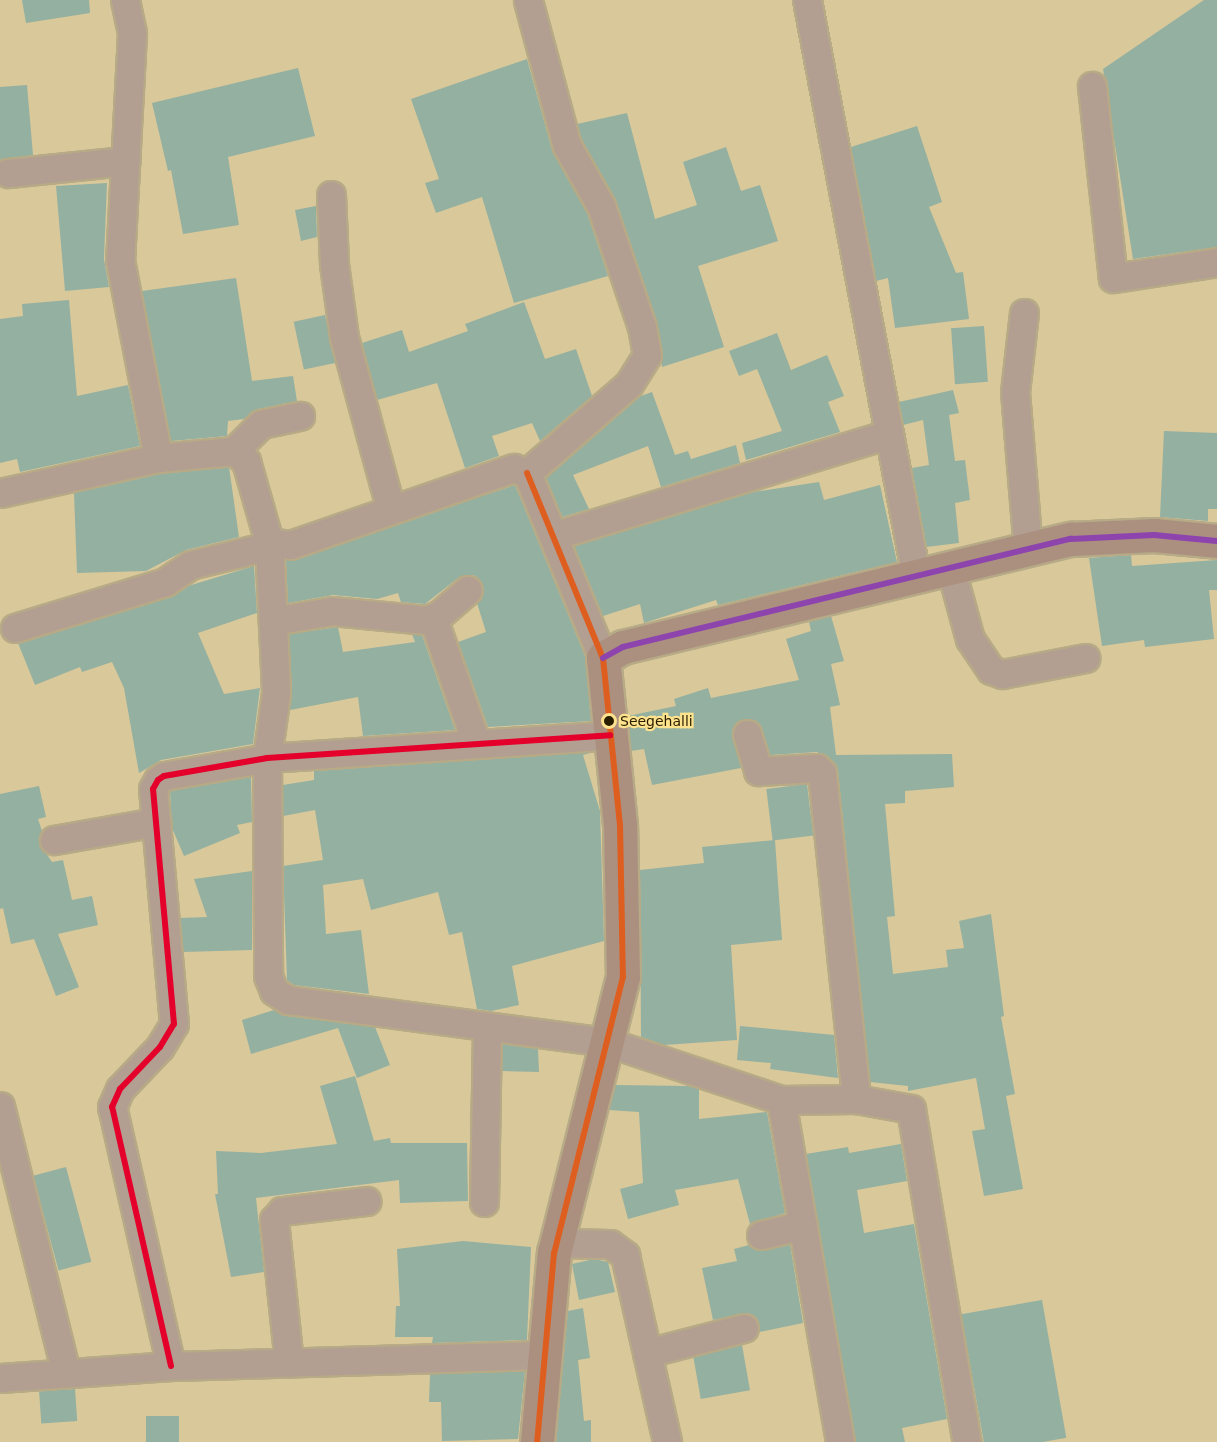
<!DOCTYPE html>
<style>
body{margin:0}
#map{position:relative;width:1217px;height:1442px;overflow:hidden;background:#d8c89a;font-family:"DejaVu Sans",sans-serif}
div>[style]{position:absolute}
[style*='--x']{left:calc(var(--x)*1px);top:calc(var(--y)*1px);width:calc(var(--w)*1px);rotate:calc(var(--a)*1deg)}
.building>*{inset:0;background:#94b0a1;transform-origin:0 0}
.roads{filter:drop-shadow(2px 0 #b7aa86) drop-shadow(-2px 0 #b7aa86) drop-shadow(0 2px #b7aa86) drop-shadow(0 -2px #b7aa86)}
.minor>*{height:27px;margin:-13.5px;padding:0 13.5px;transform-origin:13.5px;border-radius:13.5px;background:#b39e92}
.major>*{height:33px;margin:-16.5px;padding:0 16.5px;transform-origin:16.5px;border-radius:16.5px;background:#ab9080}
.bus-1>*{height:6px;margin:-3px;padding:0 3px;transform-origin:3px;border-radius:3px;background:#de5e1f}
.bus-2>*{height:6px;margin:-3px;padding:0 3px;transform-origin:3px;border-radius:3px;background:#8e44ad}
.bus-3>*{height:6px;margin:-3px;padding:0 3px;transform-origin:3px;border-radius:3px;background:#e4002b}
.dots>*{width:16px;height:16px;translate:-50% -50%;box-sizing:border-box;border:3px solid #fee38e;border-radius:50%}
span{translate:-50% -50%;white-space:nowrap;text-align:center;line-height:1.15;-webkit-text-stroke:4.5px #fee38e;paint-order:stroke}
.bus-label{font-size:14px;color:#291e00}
.left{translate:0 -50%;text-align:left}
</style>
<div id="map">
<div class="building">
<i style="clip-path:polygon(22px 0,89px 0,90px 13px,26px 23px)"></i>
<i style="clip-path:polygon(1204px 0,1217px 0,1217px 247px,1133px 259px,1103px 69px)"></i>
<i style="clip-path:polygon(527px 59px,552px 150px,587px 212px,608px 276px,514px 303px,482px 197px,436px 213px,425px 183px,439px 179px,411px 99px)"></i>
<i style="clip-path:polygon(298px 68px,315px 136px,228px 157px,239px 225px,183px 234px,171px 170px,168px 171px,152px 103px)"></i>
<i style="clip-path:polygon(27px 85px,33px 155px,0 160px,0 87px)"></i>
<i style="clip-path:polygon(627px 113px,655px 219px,697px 205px,683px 162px,726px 147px,741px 191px,760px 185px,778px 241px,698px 266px,724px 347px,662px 367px,657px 322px,616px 201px,582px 140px,577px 124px)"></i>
<i style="clip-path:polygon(917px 126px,942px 202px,929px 207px,956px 273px,963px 272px,969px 319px,895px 328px,888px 278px,876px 281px,851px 147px)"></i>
<i style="clip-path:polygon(107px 183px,104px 259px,109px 287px,65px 291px,56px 186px)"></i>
<i style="clip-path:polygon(316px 206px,317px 237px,301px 241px,295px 210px)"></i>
<i style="clip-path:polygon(236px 278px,252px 381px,293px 376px,297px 401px,258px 409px,244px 419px,228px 421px,227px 436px,171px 441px,142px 291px)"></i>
<i style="clip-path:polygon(69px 300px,77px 396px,128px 385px,140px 446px,20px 472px,17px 459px,0 463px,0 319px,23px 316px,22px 304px)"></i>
<i style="clip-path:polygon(524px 302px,545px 359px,576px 349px,592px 396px,540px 441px,532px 423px,492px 436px,499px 456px,465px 468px,437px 383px,377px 400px,362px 343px,402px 330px,409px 352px,468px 331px,465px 324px)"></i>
<i style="left:325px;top:315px;width:49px;height:32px;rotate:78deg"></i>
<i style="left:984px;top:326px;width:56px;height:33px;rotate:86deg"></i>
<i style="clip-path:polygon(777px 333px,791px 370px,827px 355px,844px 396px,828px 402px,840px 432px,746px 460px,742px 443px,782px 431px,757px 369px,739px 376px,729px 351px)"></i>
<i style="clip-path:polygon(953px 390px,959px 413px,949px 415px,955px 461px,965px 460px,970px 500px,955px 503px,959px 543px,926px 547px,912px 468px,929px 465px,923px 420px,903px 425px,899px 402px)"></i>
<i style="clip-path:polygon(652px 392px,675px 455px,688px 451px,691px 459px,736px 445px,740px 463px,661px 487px,648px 446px,573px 475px,589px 509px,562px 517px,546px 477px,638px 397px)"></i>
<i style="clip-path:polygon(1164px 431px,1217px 433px,1217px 509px,1208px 509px,1208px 521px,1160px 517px)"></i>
<i style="clip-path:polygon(229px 467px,239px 537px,186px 550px,146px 571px,77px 573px,74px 493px,160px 474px)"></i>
<i style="clip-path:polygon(819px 482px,824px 500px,880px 485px,897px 562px,718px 605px,716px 600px,644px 623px,640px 604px,603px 616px,574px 546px,753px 492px)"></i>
<i style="clip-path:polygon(515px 485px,585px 656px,591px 721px,488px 727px,458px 642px,486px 632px,477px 603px,483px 586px,474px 575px,458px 578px,425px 604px,401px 602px,398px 593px,377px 599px,333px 595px,288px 603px,286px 560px)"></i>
<i style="clip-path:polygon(1131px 555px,1132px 566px,1217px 560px,1217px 590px,1209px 590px,1214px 639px,1145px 647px,1144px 640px,1102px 646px,1089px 558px)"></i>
<i style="clip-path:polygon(254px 566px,257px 613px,198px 633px,224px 694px,260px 688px,253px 744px,161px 760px,139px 773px,124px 688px,112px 662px,82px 672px,80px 667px,35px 685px,18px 643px,170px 597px,188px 586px)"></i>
<i style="clip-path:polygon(831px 616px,844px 661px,831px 664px,840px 705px,830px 707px,836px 755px,952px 754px,954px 787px,905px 791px,905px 803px,885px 804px,895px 916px,887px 917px,893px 974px,948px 967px,946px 950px,964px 948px,959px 921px,991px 914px,1004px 1016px,1001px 1017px,1015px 1094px,1006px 1096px,1023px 1189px,984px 1196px,972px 1131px,985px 1129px,976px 1078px,908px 1091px,908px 1086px,870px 1082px,838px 771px,833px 762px,817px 752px,770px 755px,762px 729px,750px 719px,736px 723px,732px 731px,741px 768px,652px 785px,644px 749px,631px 751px,628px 716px,676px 706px,674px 699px,708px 688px,711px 698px,799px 680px,786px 639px,811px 631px,809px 622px)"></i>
<i style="clip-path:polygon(338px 627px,343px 652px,415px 642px,412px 634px,422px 635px,455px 730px,363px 736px,358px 697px,290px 710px,289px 634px)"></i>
<i style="clip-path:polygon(594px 752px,583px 755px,600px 811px,604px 941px,512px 966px,519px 1005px,491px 1011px,477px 1009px,462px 932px,449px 935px,438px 892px,371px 910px,363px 879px,323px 885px,326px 934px,361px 930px,369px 994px,294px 985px,287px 980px,283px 866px,323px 860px,315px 810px,283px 816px,283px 785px,314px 780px,314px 771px)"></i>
<i style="clip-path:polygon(251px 777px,252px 822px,237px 825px,240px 833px,184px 856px,172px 828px,170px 791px)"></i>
<i style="left:807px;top:784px;width:52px;height:41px;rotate:83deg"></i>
<i style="clip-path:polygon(39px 786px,46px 817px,38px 819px,42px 831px,39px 843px,52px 862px,63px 860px,72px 900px,92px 896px,98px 925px,58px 934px,79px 987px,56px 996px,34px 939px,11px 944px,3px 908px,0 909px,0 794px)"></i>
<i style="clip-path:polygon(775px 840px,782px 940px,731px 945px,737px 1040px,664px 1045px,641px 1037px,640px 870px,704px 863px,702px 847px)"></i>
<i style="clip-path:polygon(252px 871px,252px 950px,183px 952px,180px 918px,207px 917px,194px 879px)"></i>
<i style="clip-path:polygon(274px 1010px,286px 1016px,375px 1027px,390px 1065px,357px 1078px,338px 1028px,251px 1054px,242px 1020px)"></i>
<i style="clip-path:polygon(740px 1026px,834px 1035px,838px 1078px,770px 1069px,771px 1063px,737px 1060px)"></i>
<i style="clip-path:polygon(502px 1044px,538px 1049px,539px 1072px,502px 1071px)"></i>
<i style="clip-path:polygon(355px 1076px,374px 1141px,390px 1138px,391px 1143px,467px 1143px,468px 1201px,400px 1203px,399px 1180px,256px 1198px,264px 1272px,231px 1277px,215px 1194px,218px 1194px,216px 1151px,261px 1153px,337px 1144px,320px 1086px)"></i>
<i style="clip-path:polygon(615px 1085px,688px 1086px,699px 1089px,699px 1119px,767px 1112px,785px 1213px,750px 1224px,738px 1179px,675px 1190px,679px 1205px,628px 1219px,620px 1189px,643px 1183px,639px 1112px,609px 1110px)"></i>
<i style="clip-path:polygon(901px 1144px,907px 1181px,857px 1190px,864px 1233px,914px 1224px,947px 1419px,902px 1428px,905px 1442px,855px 1442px,806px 1154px,848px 1147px,849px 1153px)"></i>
<i style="left:66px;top:1167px;width:98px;height:34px;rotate:75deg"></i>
<i style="clip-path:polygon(463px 1241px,531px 1247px,527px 1340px,432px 1343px,433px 1337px,395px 1337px,396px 1306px,400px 1306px,397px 1249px)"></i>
<i style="clip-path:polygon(790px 1244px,803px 1323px,759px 1332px,756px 1317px,748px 1313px,713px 1320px,702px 1268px,737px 1261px,734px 1249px,749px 1245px,764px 1250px)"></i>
<i style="clip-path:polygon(594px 1259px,608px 1262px,615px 1292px,579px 1300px,572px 1264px)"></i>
<i style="left:1042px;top:1300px;width:140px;height:82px;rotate:80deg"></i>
<i style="clip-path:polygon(583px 1308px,590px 1358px,578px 1360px,584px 1421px,591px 1420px,591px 1442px,556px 1442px,568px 1311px)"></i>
<i style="left:742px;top:1345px;width:46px;height:50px;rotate:80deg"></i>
<i style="clip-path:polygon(525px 1371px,518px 1439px,442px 1441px,441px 1402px,429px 1402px,430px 1374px)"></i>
<i style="left:75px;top:1389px;width:32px;height:36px;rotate:86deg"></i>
<i style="left:146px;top:1416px;width:33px;height:26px"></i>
</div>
<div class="roads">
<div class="minor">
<i style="--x:125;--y:0;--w:34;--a:78"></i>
<i style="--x:132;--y:33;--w:227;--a:93"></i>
<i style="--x:120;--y:260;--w:202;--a:79.1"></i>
<i style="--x:807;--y:0;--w:586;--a:79.28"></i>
<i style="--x:1092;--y:86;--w:193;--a:83.8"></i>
<i style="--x:1113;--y:278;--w:105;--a:-8.7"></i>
<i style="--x:8;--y:173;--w:118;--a:-5.9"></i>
<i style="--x:331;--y:195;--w:69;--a:87.5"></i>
<i style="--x:334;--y:264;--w:74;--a:82.2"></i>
<i style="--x:344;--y:337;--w:179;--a:74.8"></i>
<i style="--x:1024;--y:313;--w:80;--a:96.5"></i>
<i style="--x:1015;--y:392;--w:158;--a:85.3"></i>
<i style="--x:234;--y:451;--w:38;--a:-45"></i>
<i style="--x:261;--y:424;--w:40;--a:-12"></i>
<i style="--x:527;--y:473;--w:135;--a:-41.1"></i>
<i style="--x:629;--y:384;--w:34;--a:-58"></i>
<i style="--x:647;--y:355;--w:28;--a:-100"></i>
<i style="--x:642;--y:327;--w:128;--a:-108.7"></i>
<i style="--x:601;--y:206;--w:69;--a:-119.5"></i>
<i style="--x:567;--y:146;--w:151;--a:-105"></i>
<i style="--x:527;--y:473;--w:200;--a:67.7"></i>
<i style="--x:0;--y:493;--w:162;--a:-12.5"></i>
<i style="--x:158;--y:458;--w:76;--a:-5.3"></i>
<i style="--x:234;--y:451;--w:16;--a:40"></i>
<i style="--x:246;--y:461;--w:84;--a:74.1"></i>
<i style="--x:269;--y:542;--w:21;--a:8"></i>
<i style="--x:290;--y:545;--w:237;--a:-19"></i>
<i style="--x:514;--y:468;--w:14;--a:21"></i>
<i style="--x:553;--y:536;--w:351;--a:-16.9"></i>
<i style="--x:269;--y:542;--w:151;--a:87.3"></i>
<i style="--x:276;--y:693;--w:66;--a:97.9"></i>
<i style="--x:267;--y:758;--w:218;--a:89.7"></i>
<i style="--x:268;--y:976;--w:16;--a:68"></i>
<i style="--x:274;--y:991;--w:17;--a:33"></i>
<i style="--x:288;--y:1000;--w:322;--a:7.5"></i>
<i style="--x:607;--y:1042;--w:183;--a:18.4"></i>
<i style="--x:781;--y:1100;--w:75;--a:-0.8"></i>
<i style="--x:856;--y:1099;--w:56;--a:10.3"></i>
<i style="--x:911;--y:1109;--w:338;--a:80.5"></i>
<i style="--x:950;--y:566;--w:76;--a:74.7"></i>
<i style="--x:970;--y:639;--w:37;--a:56"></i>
<i style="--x:991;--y:670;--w:12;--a:20"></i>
<i style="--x:1002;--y:674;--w:85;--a:-10.9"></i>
<i style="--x:433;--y:618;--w:131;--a:70.9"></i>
<i style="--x:273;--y:621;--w:60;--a:-9.6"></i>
<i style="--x:332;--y:611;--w:95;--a:5.4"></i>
<i style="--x:427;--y:620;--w:13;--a:-23"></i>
<i style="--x:439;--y:615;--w:38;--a:-41"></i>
<i style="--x:15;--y:628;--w:157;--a:-17"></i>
<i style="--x:165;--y:582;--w:30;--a:-34"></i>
<i style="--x:190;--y:565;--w:80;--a:-13.7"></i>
<i style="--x:747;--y:734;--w:39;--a:73"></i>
<i style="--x:758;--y:771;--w:59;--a:-2.9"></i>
<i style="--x:817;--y:768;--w:7;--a:45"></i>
<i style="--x:822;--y:773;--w:328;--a:84"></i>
<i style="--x:54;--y:840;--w:104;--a:-10"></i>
<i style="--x:781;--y:1100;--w:347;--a:80.2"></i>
<i style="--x:0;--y:1106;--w:275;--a:76.1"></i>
<i style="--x:484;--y:1202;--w:174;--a:-89"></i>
<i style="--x:761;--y:1235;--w:43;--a:-13.4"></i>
<i style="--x:556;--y:1243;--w:54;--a:1.1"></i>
<i style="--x:610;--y:1244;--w:19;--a:36"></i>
<i style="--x:625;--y:1255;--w:192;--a:77.3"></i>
<i style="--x:647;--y:1353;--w:100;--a:-14.5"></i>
<i style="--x:289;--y:1363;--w:144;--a:-96"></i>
<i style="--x:274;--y:1220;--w:12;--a:-48"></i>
<i style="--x:282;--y:1211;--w:85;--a:-6.8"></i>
<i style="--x:171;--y:1366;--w:266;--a:-102.8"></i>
<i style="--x:112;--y:1107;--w:20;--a:-66"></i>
<i style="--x:120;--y:1089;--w:58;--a:-46.4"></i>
<i style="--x:160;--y:1047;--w:27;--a:-59"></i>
<i style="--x:174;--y:1024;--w:236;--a:-95.1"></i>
<i style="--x:153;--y:789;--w:10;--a:-61"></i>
<i style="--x:158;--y:780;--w:7;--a:-34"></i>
<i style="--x:164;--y:776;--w:105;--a:-9.9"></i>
<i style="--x:267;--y:758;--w:344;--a:-3.8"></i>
<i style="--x:0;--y:1378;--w:171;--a:-4"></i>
<i style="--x:171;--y:1366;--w:374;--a:-1.7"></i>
</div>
<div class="major">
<i style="--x:537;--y:1442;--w:190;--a:-84.9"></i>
<i style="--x:554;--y:1253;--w:284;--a:-76"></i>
<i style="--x:623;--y:977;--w:152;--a:-91.1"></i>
<i style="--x:620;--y:825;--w:168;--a:-95.8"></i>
<i style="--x:603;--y:658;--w:23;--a:-29"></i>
<i style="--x:623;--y:647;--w:461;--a:-13.6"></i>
<i style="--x:1071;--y:539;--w:83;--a:-2.8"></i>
<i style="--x:1154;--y:535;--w:63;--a:5.4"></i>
</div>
</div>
<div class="bus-1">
<i style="--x:527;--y:473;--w:200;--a:67.7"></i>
<i style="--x:603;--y:658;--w:168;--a:84.2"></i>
<i style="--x:620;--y:825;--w:152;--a:88.9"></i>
<i style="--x:623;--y:977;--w:284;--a:104"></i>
<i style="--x:554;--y:1253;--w:190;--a:95.1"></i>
</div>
<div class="bus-2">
<i style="--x:603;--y:658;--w:23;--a:-29"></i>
<i style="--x:623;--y:647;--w:461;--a:-13.6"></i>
<i style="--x:1071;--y:539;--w:83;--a:-2.8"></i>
<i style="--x:1154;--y:535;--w:63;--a:5.4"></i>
</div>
<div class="bus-3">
<i style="--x:171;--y:1366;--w:266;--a:-102.8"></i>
<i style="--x:112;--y:1107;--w:20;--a:-66"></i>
<i style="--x:120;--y:1089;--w:58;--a:-46.4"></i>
<i style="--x:160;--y:1047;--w:27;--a:-59"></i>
<i style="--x:174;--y:1024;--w:236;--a:-95.1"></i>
<i style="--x:153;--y:789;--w:10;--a:-61"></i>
<i style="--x:158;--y:780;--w:7;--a:-34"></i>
<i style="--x:164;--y:776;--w:105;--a:-9.9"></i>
<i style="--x:267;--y:758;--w:344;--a:-3.8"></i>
</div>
<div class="dots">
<i style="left:609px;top:721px;background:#291e00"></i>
</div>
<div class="bus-label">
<span class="left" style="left:620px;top:721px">Seegehalli</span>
</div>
</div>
